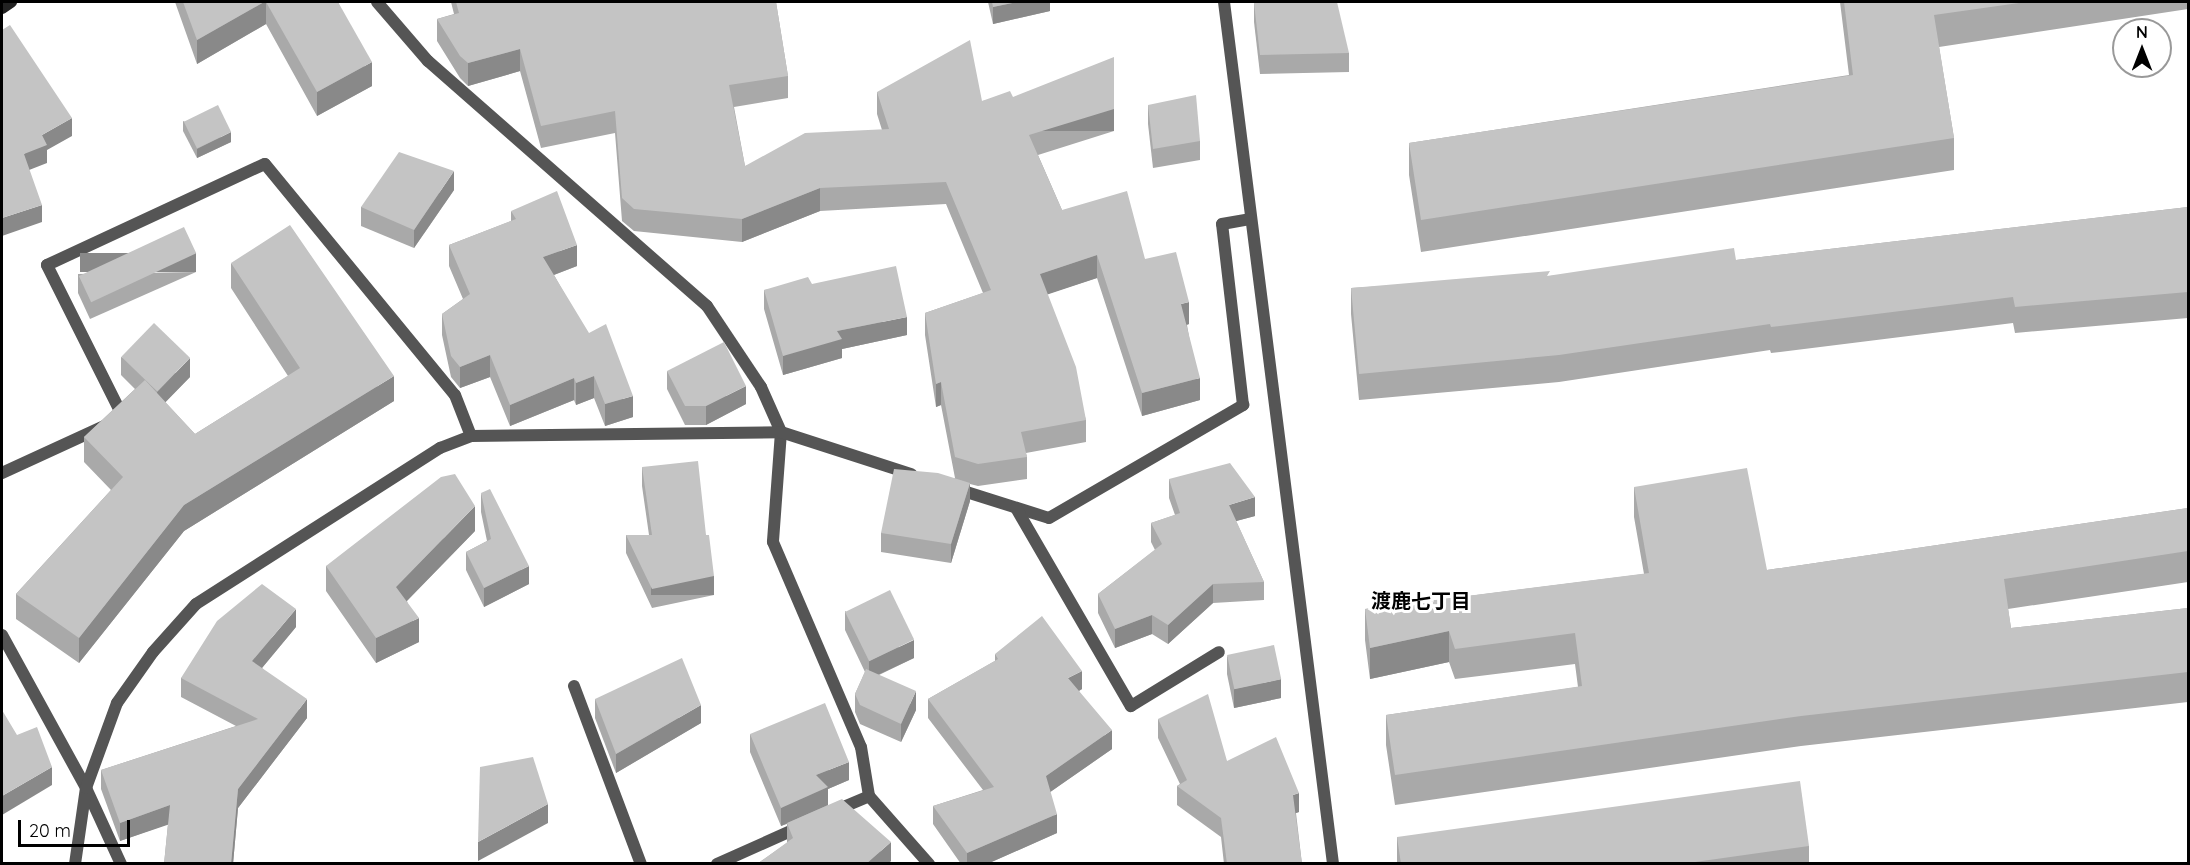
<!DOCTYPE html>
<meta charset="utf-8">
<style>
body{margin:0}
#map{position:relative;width:2190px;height:865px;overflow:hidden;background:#fff;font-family:Quicksand,"Noto Sans JP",sans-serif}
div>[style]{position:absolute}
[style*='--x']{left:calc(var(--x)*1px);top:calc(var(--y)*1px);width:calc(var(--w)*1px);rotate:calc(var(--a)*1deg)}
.minor>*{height:12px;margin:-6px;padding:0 6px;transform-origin:6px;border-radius:6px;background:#555}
.secondary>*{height:12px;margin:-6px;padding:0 6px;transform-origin:6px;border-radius:6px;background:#222}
.wall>*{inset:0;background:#a9a9a9}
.shaded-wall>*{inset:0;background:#898989;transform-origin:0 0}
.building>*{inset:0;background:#c4c4c4;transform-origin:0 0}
span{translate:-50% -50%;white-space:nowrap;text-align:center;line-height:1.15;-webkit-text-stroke:6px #fff;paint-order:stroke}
.neighbourhood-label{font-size:20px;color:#000;font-weight:700}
.frame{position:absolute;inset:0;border:3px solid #000;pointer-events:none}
.north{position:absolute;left:2112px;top:18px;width:60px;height:60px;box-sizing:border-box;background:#fff;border:2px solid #999;border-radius:50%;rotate:0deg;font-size:16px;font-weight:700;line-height:24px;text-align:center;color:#000}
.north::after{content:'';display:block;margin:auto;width:21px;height:27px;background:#000;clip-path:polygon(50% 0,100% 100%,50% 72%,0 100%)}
.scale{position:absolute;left:18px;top:820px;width:112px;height:27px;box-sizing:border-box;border:3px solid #000;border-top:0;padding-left:8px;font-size:18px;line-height:21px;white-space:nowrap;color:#000;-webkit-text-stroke:4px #fff;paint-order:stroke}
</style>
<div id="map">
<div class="minor">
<i style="--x:377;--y:2;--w:78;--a:49.2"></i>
<i style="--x:428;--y:61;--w:371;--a:41.3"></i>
<i style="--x:707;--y:306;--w:97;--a:56.3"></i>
<i style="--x:761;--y:387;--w:49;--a:66"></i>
<i style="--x:781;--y:432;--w:110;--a:94.2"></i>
<i style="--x:773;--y:542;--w:223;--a:66.8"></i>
<i style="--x:861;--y:747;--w:50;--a:80.7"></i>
<i style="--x:1224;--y:2;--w:869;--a:82.79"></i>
<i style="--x:120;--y:418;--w:3;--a:-18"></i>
<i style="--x:123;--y:417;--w:170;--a:-116.6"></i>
<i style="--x:47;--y:265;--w:240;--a:-24.9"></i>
<i style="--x:265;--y:164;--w:299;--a:50.6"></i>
<i style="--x:455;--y:395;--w:44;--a:68.7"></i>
<i style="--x:2;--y:473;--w:112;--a:-24.7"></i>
<i style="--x:957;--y:489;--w:96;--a:17.5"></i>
<i style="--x:1049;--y:518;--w:225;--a:-30.2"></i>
<i style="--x:1243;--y:405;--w:182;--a:-96.6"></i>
<i style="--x:1222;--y:224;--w:28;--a:-10"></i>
<i style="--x:1016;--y:508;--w:229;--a:59.9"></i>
<i style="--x:1131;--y:706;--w:103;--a:-31.5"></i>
<i style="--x:2;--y:635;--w:175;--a:61.2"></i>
<i style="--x:86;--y:788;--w:84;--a:65.3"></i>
<i style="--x:574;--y:686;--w:190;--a:69.4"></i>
<i style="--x:834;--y:811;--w:38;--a:-23"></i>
<i style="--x:869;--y:796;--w:91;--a:48.6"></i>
<i style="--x:75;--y:864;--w:77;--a:-81.8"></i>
<i style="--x:86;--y:788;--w:90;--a:-70"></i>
<i style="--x:117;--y:703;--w:62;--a:-54.8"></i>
<i style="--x:153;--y:652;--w:64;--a:-48.1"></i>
<i style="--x:196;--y:604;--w:290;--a:-32.6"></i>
<i style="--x:440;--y:448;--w:33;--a:-21"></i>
<i style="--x:471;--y:436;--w:310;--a:-0.7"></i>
<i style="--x:781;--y:432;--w:137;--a:17.9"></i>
<i style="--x:717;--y:864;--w:93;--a:-24.1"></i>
</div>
<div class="secondary">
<i style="--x:2;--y:8;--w:11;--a:-34"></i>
</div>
<div class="wall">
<i style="clip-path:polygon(175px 2px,338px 2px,372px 86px,317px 116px,266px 24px,197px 64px)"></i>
<i style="clip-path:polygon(451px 2px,776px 2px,788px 76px,788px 98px,734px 107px,745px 166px,882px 130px,877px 114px,877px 92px,982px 101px,1013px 97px,1114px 131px,1038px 155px,1062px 210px,1145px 259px,1189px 324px,1187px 325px,1200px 400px,1142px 416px,1097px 278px,1047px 294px,1086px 420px,1086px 442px,1026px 453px,1027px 457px,1027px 479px,978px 486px,970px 484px,970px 501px,951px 563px,881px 552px,881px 533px,955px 478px,941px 405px,936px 407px,925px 335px,925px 313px,983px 293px,946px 204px,820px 211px,742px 242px,634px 231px,622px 221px,615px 133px,541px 148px,520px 71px,468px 86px,460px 78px,437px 41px,437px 19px,454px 14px)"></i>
<i style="clip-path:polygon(988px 2px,1050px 2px,1050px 11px,993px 24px)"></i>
<i style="clip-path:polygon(1840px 2px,2188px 2px,2188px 9px,1939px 47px,1954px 138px,1954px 170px,1421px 252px,1409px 175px,1409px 143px,1849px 75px)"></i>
<i style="clip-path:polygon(1254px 3px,1349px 53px,1349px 72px,1260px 74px,1254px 22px)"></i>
<i style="clip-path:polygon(1148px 105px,1200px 141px,1200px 160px,1153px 168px,1148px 124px)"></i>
<i style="clip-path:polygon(183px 121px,231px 142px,197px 158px,183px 131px)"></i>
<i style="clip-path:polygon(454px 190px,414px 248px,361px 226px,361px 207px)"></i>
<i style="clip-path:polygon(2188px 207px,2188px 318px,2015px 333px,2013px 323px,1771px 353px,1770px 350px,1559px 382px,1359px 400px,1351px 314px,1351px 288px,1550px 276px,1736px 260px)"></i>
<i style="clip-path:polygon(511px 211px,577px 266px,554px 275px,633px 417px,605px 426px,594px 398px,576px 405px,574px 400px,510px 426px,490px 377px,460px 388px,451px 377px,442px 335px,442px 314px,463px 299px,449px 266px,449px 245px,511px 221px)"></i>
<i style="clip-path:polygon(231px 263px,394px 401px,184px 531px,79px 663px,16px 619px,16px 594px,111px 490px,84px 462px,84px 437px,135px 389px,121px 375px,121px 357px,190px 377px,165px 402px,195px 434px,288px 376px,231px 288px)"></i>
<i style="clip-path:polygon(196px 272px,90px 319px,78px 293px,78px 274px)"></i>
<i style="clip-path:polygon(812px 284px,907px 335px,842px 349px,842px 358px,783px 375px,764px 309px,764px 290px)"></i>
<i style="clip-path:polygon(667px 371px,746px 404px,706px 425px,685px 425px,667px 389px)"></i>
<i style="clip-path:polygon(642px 467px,706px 535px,714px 595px,652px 608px,626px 553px,626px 535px,649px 535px,642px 486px)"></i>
<i style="clip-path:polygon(1169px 479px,1255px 516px,1236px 521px,1264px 582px,1264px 600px,1213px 603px,1168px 644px,1152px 634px,1115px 648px,1098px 613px,1098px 594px,1155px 550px,1151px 542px,1151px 523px,1175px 515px,1169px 498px)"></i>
<i style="clip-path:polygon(1634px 487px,1767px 570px,2188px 508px,2188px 582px,2008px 609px,2011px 628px,2188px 608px,2188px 702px,1801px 746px,1395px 805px,1386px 745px,1386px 715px,1578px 687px,1575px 664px,1455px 679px,1449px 662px,1370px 679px,1365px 640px,1365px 609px,1644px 574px,1634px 517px)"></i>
<i style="clip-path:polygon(481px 493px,529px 584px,484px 607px,466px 570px,466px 552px,487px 541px,481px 512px)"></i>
<i style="clip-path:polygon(475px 531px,407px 601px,419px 642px,376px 663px,326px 591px,326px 566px)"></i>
<i style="clip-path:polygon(845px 611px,914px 658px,879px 675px,916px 710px,901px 742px,860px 724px,855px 712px,855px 694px,865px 672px,845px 630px)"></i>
<i style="clip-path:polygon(296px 627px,262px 668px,307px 718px,238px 808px,233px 864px,164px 864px,168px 824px,120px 841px,101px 789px,101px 770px,236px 726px,181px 697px,181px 678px)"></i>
<i style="clip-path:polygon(995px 654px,1082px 689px,1079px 691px,1112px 749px,1050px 792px,1057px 833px,987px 864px,961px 864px,933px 824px,933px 806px,983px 790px,928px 718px,928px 699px,995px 661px)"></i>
<i style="clip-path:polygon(1227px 656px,1281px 698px,1234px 708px,1227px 674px)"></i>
<i style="clip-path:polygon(595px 699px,701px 723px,616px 773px,595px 718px)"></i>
<i style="clip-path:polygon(1158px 719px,1227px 761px,1299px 812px,1296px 813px,1302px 864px,1224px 864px,1221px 837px,1177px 805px,1177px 786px,1180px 784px,1158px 738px)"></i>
<i style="clip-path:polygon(750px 734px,849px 780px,828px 789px,828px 805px,891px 861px,887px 864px,757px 864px,787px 843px,787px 824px,781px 826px,750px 752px)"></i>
<i style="clip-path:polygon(1397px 837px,1809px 846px,1809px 864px,1397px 864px)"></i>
</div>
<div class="shaded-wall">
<i style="clip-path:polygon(264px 2px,266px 2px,266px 24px,197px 64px,197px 40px)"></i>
<i style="clip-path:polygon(1017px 2px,1050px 2px,1050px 11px,993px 24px,993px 7px)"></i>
<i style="clip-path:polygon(520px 49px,520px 71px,468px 86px,468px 63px)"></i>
<i style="clip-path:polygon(372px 62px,372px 86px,317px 116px,317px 92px)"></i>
<i style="left:1114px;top:109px;width:22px;height:89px;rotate:90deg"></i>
<i style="clip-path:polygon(72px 118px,72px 136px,47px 150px,47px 163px,24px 172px,24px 154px,42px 135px)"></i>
<i style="clip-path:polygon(231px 132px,231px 142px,197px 158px,197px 149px)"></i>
<i style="clip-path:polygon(454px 171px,454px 190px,414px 248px,414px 230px)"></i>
<i style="clip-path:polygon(820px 188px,820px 211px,742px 242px,742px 219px)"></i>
<i style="clip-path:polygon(42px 205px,42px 222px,2px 236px,2px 218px)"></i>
<i style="clip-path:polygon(577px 245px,577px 266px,543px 279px,543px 257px)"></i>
<i style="left:196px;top:253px;width:19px;height:116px;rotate:90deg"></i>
<i style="clip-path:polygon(1097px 255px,1097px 278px,1040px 297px,1040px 274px)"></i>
<i style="clip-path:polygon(1189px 302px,1189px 324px,1181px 326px,1181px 304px)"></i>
<i style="clip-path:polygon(907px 317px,907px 335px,842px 349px,842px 358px,783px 375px,783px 356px,837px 331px)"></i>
<i style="clip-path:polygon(490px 355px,490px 377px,460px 388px,460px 367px)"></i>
<i style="clip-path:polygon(190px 358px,190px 377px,157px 411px,157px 392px)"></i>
<i style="clip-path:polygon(394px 376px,394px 401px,184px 531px,79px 663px,79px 638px,184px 505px)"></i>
<i style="clip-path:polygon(594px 376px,594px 398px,576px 405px,576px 383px)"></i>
<i style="clip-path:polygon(574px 378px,574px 400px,510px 426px,510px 405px)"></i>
<i style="clip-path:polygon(1200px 378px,1200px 400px,1142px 416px,1142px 393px)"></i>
<i style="clip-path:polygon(941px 382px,941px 405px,936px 407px,936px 384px)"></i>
<i style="clip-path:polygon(746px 386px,746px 404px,706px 425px,706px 406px)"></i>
<i style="clip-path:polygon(633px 396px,633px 417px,605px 426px,605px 404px)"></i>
<i style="clip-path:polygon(970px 483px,970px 501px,951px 563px,951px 544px)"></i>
<i style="clip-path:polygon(1255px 497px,1255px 516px,1229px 523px,1229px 505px)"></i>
<i style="clip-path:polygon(475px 506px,475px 531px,396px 612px,396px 587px)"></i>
<i style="clip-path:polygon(529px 566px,529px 584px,484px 607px,484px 588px)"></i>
<i style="left:714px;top:576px;width:19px;height:63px;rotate:90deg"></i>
<i style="clip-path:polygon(1213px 584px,1213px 603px,1168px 644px,1168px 625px)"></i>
<i style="clip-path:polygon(296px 609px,296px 627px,252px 680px,252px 661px)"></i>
<i style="clip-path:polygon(1152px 615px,1152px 634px,1115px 648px,1115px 629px)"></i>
<i style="clip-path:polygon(419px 618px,419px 642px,376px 663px,376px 638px)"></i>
<i style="clip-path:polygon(1449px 631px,1449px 662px,1370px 679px,1370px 648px)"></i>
<i style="clip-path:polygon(914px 640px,914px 658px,869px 679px,869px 661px)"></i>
<i style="clip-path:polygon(1082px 671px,1082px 689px,1068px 697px,1068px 678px)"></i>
<i style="clip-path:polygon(1281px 679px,1281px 698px,1234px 708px,1234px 689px)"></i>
<i style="clip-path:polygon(916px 691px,916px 710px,901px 742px,901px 724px)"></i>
<i style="clip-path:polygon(307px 699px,307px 718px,238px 808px,233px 864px,231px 864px,238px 789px)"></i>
<i style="clip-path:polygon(701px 705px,701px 723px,616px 773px,616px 754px)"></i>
<i style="clip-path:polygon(1112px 730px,1112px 749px,1046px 795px,1046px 776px)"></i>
<i style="clip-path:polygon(849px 762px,849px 780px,828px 789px,828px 805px,781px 826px,781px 808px,816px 775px)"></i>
<i style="clip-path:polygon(52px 767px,52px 785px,2px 815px,2px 796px)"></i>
<i style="clip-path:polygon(1299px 793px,1299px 812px,1293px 814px,1293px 795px)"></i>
<i style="clip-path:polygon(548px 804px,548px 823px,478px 861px,478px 842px)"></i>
<i style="clip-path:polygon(170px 805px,170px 824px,120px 841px,120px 823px)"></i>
<i style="clip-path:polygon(1057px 814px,1057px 833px,987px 864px,967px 864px,967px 853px)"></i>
<i style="clip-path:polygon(891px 842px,891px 861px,887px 864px,866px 864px)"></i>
</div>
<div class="building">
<i style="clip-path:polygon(183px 2px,264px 2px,197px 40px)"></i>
<i style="clip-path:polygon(266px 2px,338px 2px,372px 62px,317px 92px)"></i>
<i style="clip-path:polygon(456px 2px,776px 2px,788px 76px,729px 85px,745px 166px,805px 133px,889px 129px,877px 92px,970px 40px,982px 101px,1010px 91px,1013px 97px,1114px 57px,1114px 109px,1029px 135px,1062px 210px,1127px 191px,1145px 259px,1176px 252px,1189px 302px,1181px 304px,1200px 378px,1142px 393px,1097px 255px,1040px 274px,1076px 367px,1086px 420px,1021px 432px,1027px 457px,978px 464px,955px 457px,941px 382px,936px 384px,925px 313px,991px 290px,946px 182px,820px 188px,742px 219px,634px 209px,622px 198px,615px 111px,541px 126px,520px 49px,468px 63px,460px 56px,437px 19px,459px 13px)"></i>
<i style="clip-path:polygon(992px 2px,1017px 2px,993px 7px)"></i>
<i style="clip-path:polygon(1265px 2px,1337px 2px,1349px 53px,1260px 55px,1254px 3px)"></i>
<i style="clip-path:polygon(1844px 2px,2026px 2px,1934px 15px,1954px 138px,1421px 220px,1409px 143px,1853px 75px)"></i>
<i style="clip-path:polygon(10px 25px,72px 118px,42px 135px,47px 145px,24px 154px,42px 205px,2px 218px,2px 30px)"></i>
<i style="clip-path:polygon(1196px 95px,1200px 141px,1153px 149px,1148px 105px)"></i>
<i style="left:218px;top:105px;width:30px;height:38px;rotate:64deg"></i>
<i style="clip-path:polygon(399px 152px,454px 171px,414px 230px,361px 207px)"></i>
<i style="clip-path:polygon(557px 191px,577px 245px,543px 257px,589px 333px,606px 324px,633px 396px,605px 404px,594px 376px,576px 383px,574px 378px,510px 405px,490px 355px,460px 367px,451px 356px,442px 314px,470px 294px,449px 245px,516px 219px,511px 211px)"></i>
<i style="clip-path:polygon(2188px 207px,2188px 292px,2015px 307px,2013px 297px,1771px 327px,1770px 324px,1559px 355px,1359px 374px,1351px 288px,1550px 271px,1547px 276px,1734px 248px,1736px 260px)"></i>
<i style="clip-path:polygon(290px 225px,394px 376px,184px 505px,79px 638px,16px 594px,123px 477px,84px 437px,145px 380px,195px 434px,300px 368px,231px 263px)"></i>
<i style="left:184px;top:227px;width:29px;height:116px;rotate:65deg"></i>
<i style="clip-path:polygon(896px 266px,907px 317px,837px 331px,842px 339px,783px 356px,764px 290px,808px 277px,812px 284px)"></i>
<i style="left:154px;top:323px;width:50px;height:47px;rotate:44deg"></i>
<i style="clip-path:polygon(724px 342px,746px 386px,706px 406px,685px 406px,667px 371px)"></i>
<i style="clip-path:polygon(698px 461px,706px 535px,709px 535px,714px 576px,652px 589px,626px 535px,652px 535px,642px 467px)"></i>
<i style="clip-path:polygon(1230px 463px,1255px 497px,1229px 505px,1264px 582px,1213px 584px,1168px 625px,1152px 615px,1115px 629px,1098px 594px,1162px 544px,1151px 523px,1180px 513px,1169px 479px)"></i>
<i style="clip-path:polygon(1747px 468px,1767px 570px,2188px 508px,2188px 551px,2004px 579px,2011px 628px,2188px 608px,2188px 672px,1801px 716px,1395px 775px,1386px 715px,1582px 686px,1575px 633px,1455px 649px,1449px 631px,1370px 648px,1365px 609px,1649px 573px,1634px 487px)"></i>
<i style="clip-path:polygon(894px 469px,938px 473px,970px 483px,951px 544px,881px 533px)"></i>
<i style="clip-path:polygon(455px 474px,475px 506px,396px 587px,419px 618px,376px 638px,326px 566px,441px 477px)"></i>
<i style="clip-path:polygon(490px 489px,529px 566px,484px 588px,466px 552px,491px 539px,481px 493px)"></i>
<i style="clip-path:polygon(262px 584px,296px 609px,252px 661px,307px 699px,238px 789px,231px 864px,164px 864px,170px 805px,120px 823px,101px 770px,258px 719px,181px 678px,217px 621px)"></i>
<i style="left:890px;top:590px;width:55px;height:50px;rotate:64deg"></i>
<i style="clip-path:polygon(1042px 616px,1082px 671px,1068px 678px,1112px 730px,1046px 776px,1057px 814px,967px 853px,933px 806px,994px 787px,928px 699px,998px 659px,995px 654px)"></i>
<i style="left:1274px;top:645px;width:35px;height:48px;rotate:78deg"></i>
<i style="clip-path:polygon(682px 658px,701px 705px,616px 754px,595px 699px)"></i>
<i style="clip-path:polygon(866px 669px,916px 691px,901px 724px,860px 705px,855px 694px)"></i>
<i style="clip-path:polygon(1208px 694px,1227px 761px,1276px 737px,1299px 793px,1293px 795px,1302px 864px,1227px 864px,1221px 818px,1177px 786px,1187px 780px,1158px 719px)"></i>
<i style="clip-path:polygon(825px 703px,849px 762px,816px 775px,828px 787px,781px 808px,750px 734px)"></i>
<i style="clip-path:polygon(2px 710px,17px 735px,37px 727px,52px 767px,2px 796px)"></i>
<i style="clip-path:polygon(533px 757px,548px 804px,478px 842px,480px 767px)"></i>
<i style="clip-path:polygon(1800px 781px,1809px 846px,1681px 864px,1401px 864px,1397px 837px)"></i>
<i style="clip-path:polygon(842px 799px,891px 842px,866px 864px,757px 864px,793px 838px,787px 823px)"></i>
</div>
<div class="neighbourhood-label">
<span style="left:1421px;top:600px">渡鹿七丁目</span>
</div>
<div class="frame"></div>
<div class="north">N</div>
<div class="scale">20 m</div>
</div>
